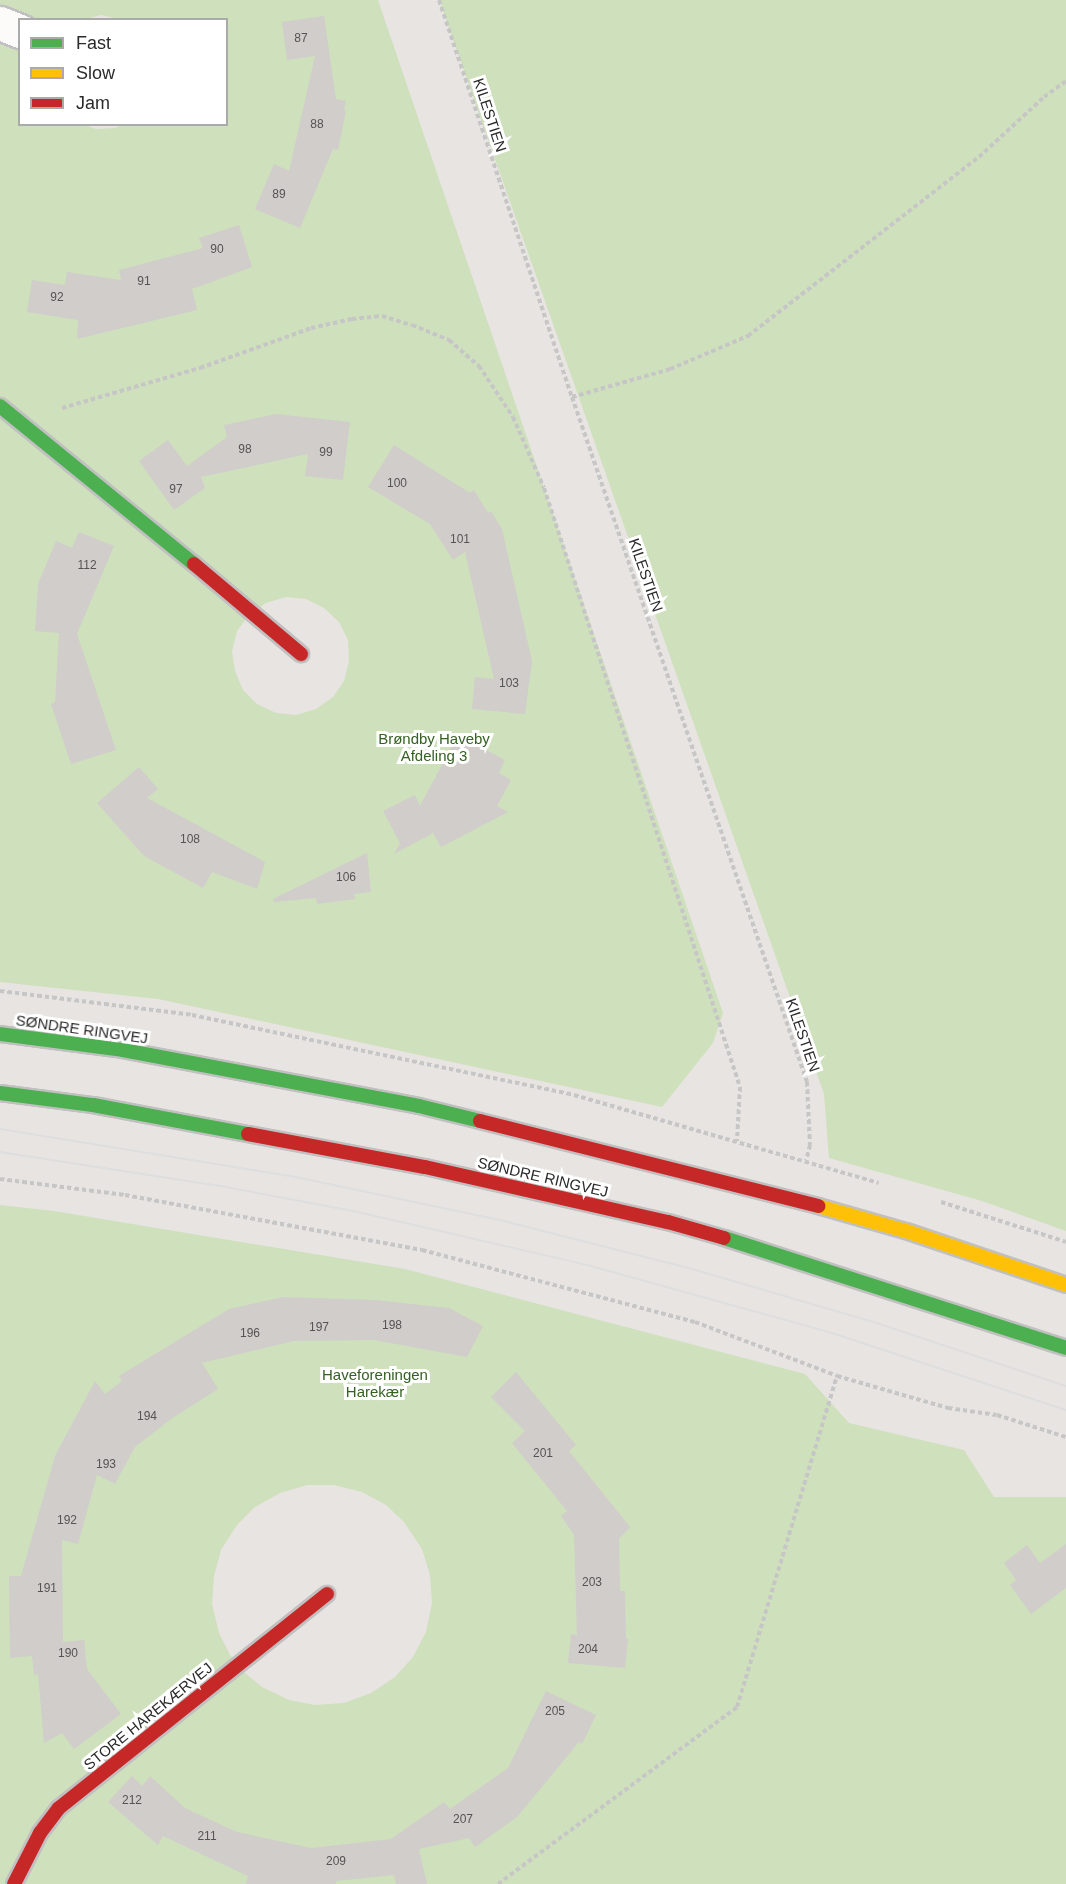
<!DOCTYPE html>
<meta charset="utf-8">
<style>
body{margin:0}
#map{position:relative;width:1066px;height:1884px;overflow:hidden;background:#e8e4e1;font-family:Helvetica,sans-serif}
div>[style]{position:absolute}
[style*='--x']{left:calc(var(--x)*1px);top:calc(var(--y)*1px);width:calc(var(--w)*1px);rotate:calc(var(--a)*1deg)}
.green>*{inset:0;background:#cfe0bd}
.building>*{inset:0;background:#d0cdca}
.path>*{height:4px;margin-top:-2px;transform-origin:0;background:repeating-linear-gradient(90deg,#c6c6c6 0 4.5px,transparent 0 7.5px)}
.roads{filter:drop-shadow(2px 0 #c1c0c0) drop-shadow(-2px 0 #c1c0c0) drop-shadow(0 2px #c1c0c0) drop-shadow(0 -2px #c1c0c0)}
.street>*{height:33px;margin:-16.5px;padding:0 16.5px;transform-origin:16.5px;border-radius:16.5px;background:#fcfbfa}
.fast>*{height:14px;margin:-7px;padding:0 7px;transform-origin:7px;border-radius:7px;background:#4caf50}
.slow>*{height:14px;margin:-7px;padding:0 7px;transform-origin:7px;border-radius:7px;background:#ffc107}
.jam>*{height:14px;margin:-7px;padding:0 7px;transform-origin:7px;border-radius:7px;background:#c62828}
.tram>*{height:1.5px;margin:-0.75px;padding:0 0.75px;transform-origin:0.75px;border-radius:0.75px;background:#dededf}
span{translate:-50% -50%;white-space:nowrap;text-align:center;line-height:1.15;-webkit-text-stroke:6px #fff;paint-order:stroke}
.number-label{font-size:12px;color:#555454}
.number-label span{-webkit-text-stroke-width:0}
.street-label{font-size:15px;color:#2b2b2b}
.park-label{font-size:15px;color:#356122}
.legend{position:absolute;left:18px;top:18px;width:210px;height:108px;box-sizing:border-box;background:#fff;border:2px solid #aaa;margin:0;padding:8px 10px;list-style:none;font-size:18px;color:#2b2b2b}
.legend li{display:flex;align-items:center;gap:12px;height:30px}
.legend b{width:30px;border:2px solid #aaa}
</style>
<div id="map">
<div class="green">
<i style="clip-path:polygon(evenodd,0 0,378px 0,723px 1013px,713px 1043px,662px 1107px,158px 999px,0 982px,0 0,101px 15px,123px 20px,226px 20px,226px 124px,124px 124px,115px 128px,96px 129px,82px 124px,20px 124px,20px 20px,82px 20px,101px 15px,0 0,286px 597px,306px 599px,324px 608px,339px 622px,348px 640px,349px 661px,344px 681px,333px 697px,316px 709px,296px 715px,276px 713px,257px 704px,243px 690px,235px 671px,232px 651px,237px 631px,249px 615px,266px 603px,286px 597px)"></i>
<i style="clip-path:polygon(439px 0,1066px 0,1066px 1231px,982px 1201px,829px 1158px,824px 1094px)"></i>
<i style="clip-path:polygon(evenodd,0 1205px,54px 1211px,405px 1269px,805px 1374px,849px 1423px,964px 1450px,994px 1497px,1066px 1497px,1066px 1884px,0 1884px,0 1205px,307px 1485px,334px 1485px,362px 1492px,386px 1505px,404px 1522px,422px 1549px,430px 1575px,432px 1603px,426px 1632px,413px 1657px,395px 1677px,371px 1693px,344px 1703px,315px 1705px,289px 1700px,262px 1687px,244px 1672px,230px 1655px,219px 1633px,212px 1604px,214px 1576px,221px 1550px,237px 1525px,255px 1507px,280px 1493px,307px 1485px)"></i>
</div>
<div class="building">
<i style="clip-path:polygon(324px 16px,336px 99px,346px 101px,344px 111px,346px 111px,338px 150px,333px 149px,300px 228px,255px 209px,274px 164px,289px 171px,315px 56px,287px 60px,282px 22px)"></i>
<i style="clip-path:polygon(239px 225px,252px 267px,192px 289px,197px 310px,77px 339px,78px 320px,27px 312px,32px 280px,65px 285px,67px 272px,121px 280px,119px 270px,203px 248px,199px 238px)"></i>
<i style="clip-path:polygon(276px 414px,350px 422px,343px 480px,305px 476px,308px 454px,201px 477px,205px 488px,174px 510px,139px 461px,168px 440px,187px 466px,227px 437px,224px 425px)"></i>
<i style="clip-path:polygon(394px 445px,470px 493px,474px 490px,488px 513px,491px 511px,502px 529px,532px 661px,525px 714px,472px 709px,475px 677px,494px 679px,465px 552px,453px 560px,430px 524px,368px 487px)"></i>
<i style="clip-path:polygon(79px 532px,114px 546px,77px 634px,116px 750px,71px 764px,51px 704px,55px 702px,59px 633px,35px 631px,38px 584px,56px 541px,72px 548px)"></i>
<i style="clip-path:polygon(458px 735px,505px 760px,499px 773px,511px 780px,497px 806px,508px 812px,441px 847px,433px 833px,394px 854px,400px 843px,383px 811px,415px 795px,420px 806px)"></i>
<i style="clip-path:polygon(139px 767px,158px 789px,147px 798px,265px 862px,257px 889px,212px 872px,203px 888px,144px 856px,97px 803px)"></i>
<i style="clip-path:polygon(367px 853px,371px 892px,354px 894px,355px 899px,317px 904px,316px 898px,274px 902px,273px 899px)"></i>
<i style="clip-path:polygon(283px 1297px,375px 1300px,449px 1308px,483px 1326px,467px 1357px,374px 1340px,294px 1341px,202px 1363px,218px 1389px,171px 1419px,135px 1447px,115px 1484px,97px 1475px,78px 1544px,62px 1540px,63px 1642px,84px 1640px,87px 1669px,121px 1714px,74px 1749px,62px 1733px,44px 1743px,38px 1674px,34px 1675px,32px 1656px,10px 1658px,9px 1576px,21px 1576px,55px 1456px,95px 1381px,105px 1394px,122px 1381px,119px 1376px,229px 1309px)"></i>
<i style="clip-path:polygon(516px 1372px,576px 1445px,569px 1451px,630px 1527px,619px 1539px,620px 1591px,625px 1591px,626px 1639px,628px 1639px,625px 1668px,568px 1663px,571px 1634px,577px 1635px,574px 1535px,561px 1516px,567px 1511px,512px 1443px,525px 1431px,491px 1397px)"></i>
<i style="clip-path:polygon(1066px 1544px,1066px 1588px,1031px 1614px,1010px 1585px,1016px 1580px,1004px 1563px,1027px 1545px,1040px 1563px)"></i>
<i style="clip-path:polygon(546px 1691px,596px 1715px,582px 1744px,579px 1742px,517px 1817px,475px 1847px,469px 1838px,419px 1849px,427px 1884px,396px 1884px,394px 1875px,336px 1881px,336px 1884px,246px 1884px,248px 1876px,163px 1836px,158px 1845px,108px 1802px,132px 1776px,142px 1786px,150px 1776px,185px 1808px,237px 1832px,311px 1848px,391px 1839px,444px 1802px,450px 1809px,508px 1768px)"></i>
</div>
<div class="path">
<i style="--x:439;--y:0;--w:419;--a:71.5"></i>
<i style="--x:572;--y:397;--w:724;--a:71.06"></i>
<i style="--x:807;--y:1082;--w:63;--a:87.3"></i>
<i style="--x:810;--y:1145;--w:16;--a:104"></i>
<i style="--x:572;--y:397;--w:102;--a:-15.9"></i>
<i style="--x:670;--y:369;--w:85;--a:-22.9"></i>
<i style="--x:748;--y:336;--w:292;--a:-37.8"></i>
<i style="--x:979;--y:157;--w:88;--a:-42.7"></i>
<i style="--x:1044;--y:97;--w:27;--a:-36"></i>
<i style="--x:62;--y:408;--w:144;--a:-16.2"></i>
<i style="--x:200;--y:368;--w:118;--a:-19.8"></i>
<i style="--x:311;--y:328;--w:42;--a:-12.4"></i>
<i style="--x:352;--y:319;--w:30;--a:-6"></i>
<i style="--x:382;--y:316;--w:31;--a:17"></i>
<i style="--x:412;--y:325;--w:40;--a:22"></i>
<i style="--x:449;--y:340;--w:40;--a:41"></i>
<i style="--x:479;--y:366;--w:61;--a:56.3"></i>
<i style="--x:513;--y:417;--w:77;--a:66.4"></i>
<i style="--x:544;--y:488;--w:630;--a:71.88"></i>
<i style="--x:740;--y:1087;--w:54;--a:93.2"></i>
<i style="--x:0;--y:991;--w:193;--a:7.1"></i>
<i style="--x:192;--y:1015;--w:390;--a:11.8"></i>
<i style="--x:574;--y:1095;--w:317;--a:16.1"></i>
<i style="--x:0;--y:1179;--w:126;--a:7.3"></i>
<i style="--x:125;--y:1195;--w:302;--a:10.5"></i>
<i style="--x:422;--y:1250;--w:282;--a:14.8"></i>
<i style="--x:695;--y:1322;--w:152;--a:20.8"></i>
<i style="--x:837;--y:1376;--w:116;--a:16.1"></i>
<i style="--x:948;--y:1408;--w:49;--a:8.1"></i>
<i style="--x:997;--y:1415;--w:72;--a:17.7"></i>
<i style="--x:941;--y:1202;--w:131;--a:17.7"></i>
<i style="--x:498;--y:1884;--w:297;--a:-36.5"></i>
<i style="--x:737;--y:1707;--w:346;--a:-73.2"></i>
</div>
<div class="roads">
<div class="street">
<i style="--x:0;--y:23;--w:22;--a:22"></i>
</div>
<div class="fast">
<i style="--x:0;--y:406;--w:250;--a:39.2"></i>
<i style="--x:0;--y:1034;--w:124;--a:7.4"></i>
<i style="--x:123;--y:1050;--w:301;--a:10.7"></i>
<i style="--x:419;--y:1106;--w:63;--a:13.8"></i>
<i style="--x:0;--y:1093;--w:94;--a:7.4"></i>
<i style="--x:93;--y:1105;--w:158;--a:10.6"></i>
<i style="--x:724;--y:1238;--w:359;--a:17.8"></i>
</div>
<div class="slow">
<i style="--x:818;--y:1206;--w:91;--a:15.9"></i>
<i style="--x:906;--y:1231;--w:169;--a:18.6"></i>
</div>
<div class="jam">
<i style="--x:194;--y:564;--w:140;--a:40.1"></i>
<i style="--x:480;--y:1121;--w:349;--a:14.1"></i>
<i style="--x:248;--y:1134;--w:180;--a:10.6"></i>
<i style="--x:425;--y:1167;--w:249;--a:12.8"></i>
<i style="--x:668;--y:1222;--w:58;--a:15.9"></i>
<i style="--x:14;--y:1884;--w:57;--a:-63"></i>
<i style="--x:40;--y:1833;--w:31;--a:-53"></i>
<i style="--x:59;--y:1808;--w:343;--a:-38.6"></i>
</div>
</div>
<div class="tram">
<i style="--x:0;--y:1129;--w:295;--a:9.2"></i>
<i style="--x:291;--y:1176;--w:218;--a:11.9"></i>
<i style="--x:504;--y:1221;--w:191;--a:14.3"></i>
<i style="--x:689;--y:1268;--w:196;--a:16.3"></i>
<i style="--x:877;--y:1323;--w:199;--a:18.4"></i>
<i style="--x:0;--y:1152;--w:229;--a:8.8"></i>
<i style="--x:226;--y:1187;--w:134;--a:10.7"></i>
<i style="--x:358;--y:1212;--w:239;--a:13"></i>
<i style="--x:591;--y:1266;--w:247;--a:15.5"></i>
<i style="--x:829;--y:1332;--w:250;--a:18.2"></i>
</div>
<div class="number-label">
<span style="left:301px;top:39px">87</span>
<span style="left:317px;top:125px">88</span>
<span style="left:279px;top:195px">89</span>
<span style="left:217px;top:250px">90</span>
<span style="left:144px;top:282px">91</span>
<span style="left:57px;top:298px">92</span>
<span style="left:245px;top:450px">98</span>
<span style="left:326px;top:453px">99</span>
<span style="left:397px;top:484px">100</span>
<span style="left:176px;top:490px">97</span>
<span style="left:460px;top:540px">101</span>
<span style="left:87px;top:566px">112</span>
<span style="left:509px;top:684px">103</span>
<span style="left:190px;top:840px">108</span>
<span style="left:346px;top:878px">106</span>
<span style="left:392px;top:1326px">198</span>
<span style="left:319px;top:1328px">197</span>
<span style="left:250px;top:1334px">196</span>
<span style="left:147px;top:1417px">194</span>
<span style="left:543px;top:1454px">201</span>
<span style="left:106px;top:1465px">193</span>
<span style="left:67px;top:1521px">192</span>
<span style="left:592px;top:1583px">203</span>
<span style="left:47px;top:1589px">191</span>
<span style="left:588px;top:1650px">204</span>
<span style="left:68px;top:1654px">190</span>
<span style="left:555px;top:1712px">205</span>
<span style="left:132px;top:1801px">212</span>
<span style="left:463px;top:1820px">207</span>
<span style="left:207px;top:1837px">211</span>
<span style="left:336px;top:1862px">209</span>
</div>
<div class="street-label">
<span style="left:490px;top:115px;rotate:72deg">KILESTIEN</span>
<span style="left:646px;top:575px;rotate:71deg">KILESTIEN</span>
<span style="left:82px;top:1029px;rotate:8deg">SØNDRE RINGVEJ</span>
<span style="left:803px;top:1035px;rotate:71deg">KILESTIEN</span>
<span style="left:543px;top:1177px;rotate:13deg">SØNDRE RINGVEJ</span>
<span style="left:148px;top:1716px;rotate:-39deg">STORE HAREKÆRVEJ</span>
</div>
<div class="park-label">
<span style="left:434px;top:747px">Brøndby Haveby<br>Afdeling 3</span>
<span style="left:375px;top:1383px">Haveforeningen<br>Harekær</span>
</div>
<ul class="legend">
<li><b style="height:8px;background:#4caf50"></b>Fast</li>
<li><b style="height:8px;background:#ffc107"></b>Slow</li>
<li><b style="height:8px;background:#c62828"></b>Jam</li>
</ul>
</div>
